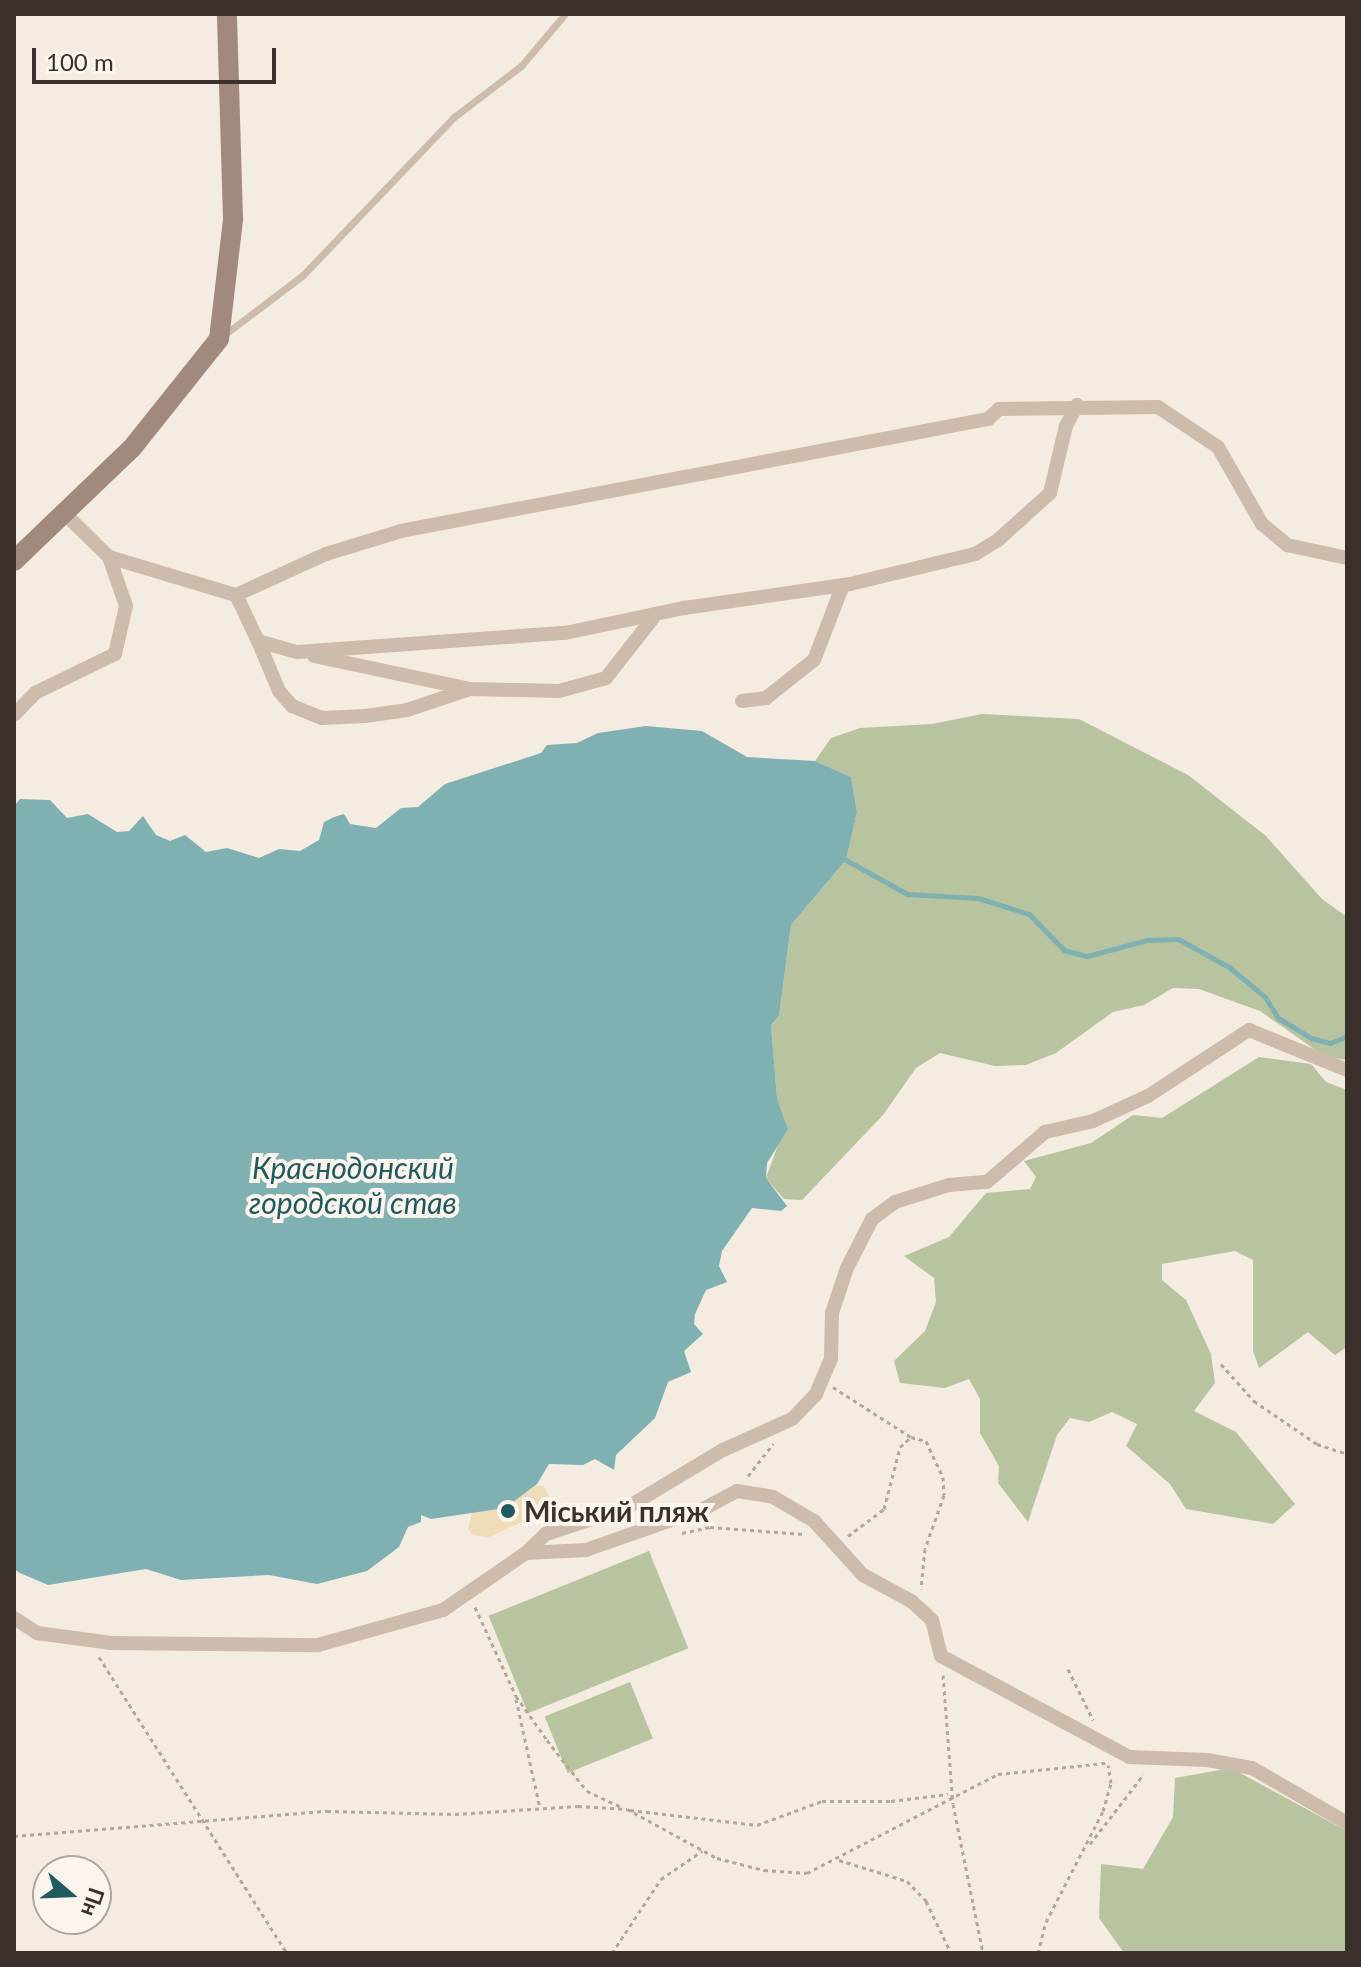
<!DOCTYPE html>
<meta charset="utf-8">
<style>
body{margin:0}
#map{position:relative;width:1361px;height:1967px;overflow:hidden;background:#f4ebe1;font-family:Lato,sans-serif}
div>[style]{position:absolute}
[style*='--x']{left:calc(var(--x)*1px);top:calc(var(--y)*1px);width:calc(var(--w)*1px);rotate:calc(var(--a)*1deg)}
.green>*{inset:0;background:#b8c4a0;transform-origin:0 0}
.sand>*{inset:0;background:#efdcb8}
.water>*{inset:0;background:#7fb0b2}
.stream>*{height:5px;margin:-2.5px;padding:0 2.5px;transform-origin:2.5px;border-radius:2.5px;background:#7fb0b2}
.path>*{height:3px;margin-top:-1.5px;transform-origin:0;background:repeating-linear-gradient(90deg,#b9a596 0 4px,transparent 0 8px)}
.service>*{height:7px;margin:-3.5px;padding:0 3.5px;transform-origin:3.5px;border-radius:3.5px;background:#cdbbac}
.minor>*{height:14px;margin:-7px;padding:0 7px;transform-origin:7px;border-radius:7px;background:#cdbbac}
.secondary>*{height:20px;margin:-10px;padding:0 10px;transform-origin:10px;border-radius:10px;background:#a18a7d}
.dots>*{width:22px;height:22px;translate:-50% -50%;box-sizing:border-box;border:4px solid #fbf5ee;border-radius:50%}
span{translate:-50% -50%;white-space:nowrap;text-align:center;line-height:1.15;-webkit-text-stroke:8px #fbf5ee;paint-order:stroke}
.poi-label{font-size:28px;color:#3b302b;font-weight:700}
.left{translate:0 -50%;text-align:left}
.water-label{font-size:30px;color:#1f5a5e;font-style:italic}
.frame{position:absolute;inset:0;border:16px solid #3b302b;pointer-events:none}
.north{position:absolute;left:32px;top:1855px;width:80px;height:80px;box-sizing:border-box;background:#fbf5ee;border:2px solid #aea6a0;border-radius:50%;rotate:109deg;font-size:22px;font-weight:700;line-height:32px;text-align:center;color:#3b302b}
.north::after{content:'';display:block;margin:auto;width:28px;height:36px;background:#1f5a5e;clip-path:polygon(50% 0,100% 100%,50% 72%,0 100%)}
.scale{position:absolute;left:32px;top:48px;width:244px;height:36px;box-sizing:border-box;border:4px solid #3b302b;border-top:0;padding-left:10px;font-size:24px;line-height:28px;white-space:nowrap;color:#3b302b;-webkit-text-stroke:6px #fbf5ee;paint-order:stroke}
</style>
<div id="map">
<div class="green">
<i style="clip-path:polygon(982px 714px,1079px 719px,1188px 775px,1266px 836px,1322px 899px,1347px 917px,1347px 1060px,1324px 1056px,1260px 1011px,1199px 989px,1173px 988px,1144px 1005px,1113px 1012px,1056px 1053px,1026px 1065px,995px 1066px,940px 1053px,916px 1068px,883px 1115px,802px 1200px,784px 1199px,766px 1178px,786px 1123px,777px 1098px,771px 1025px,779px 1016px,791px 925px,846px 860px,857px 812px,851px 777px,815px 761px,831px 738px,860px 728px,932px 724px)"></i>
<i style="clip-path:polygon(1259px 1057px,1311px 1064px,1326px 1082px,1347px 1090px,1347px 1347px,1335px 1355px,1308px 1332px,1259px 1368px,1253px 1351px,1253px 1260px,1235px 1251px,1162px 1264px,1162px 1280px,1186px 1300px,1211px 1354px,1215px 1383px,1194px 1411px,1236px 1432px,1295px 1504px,1273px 1524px,1186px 1509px,1170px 1484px,1126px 1446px,1137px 1424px,1112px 1412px,1089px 1422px,1070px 1418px,1057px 1435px,1028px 1522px,998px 1483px,999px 1466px,980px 1433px,980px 1399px,969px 1379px,945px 1388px,900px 1383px,894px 1361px,925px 1331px,936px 1302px,934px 1278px,904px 1256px,949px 1237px,986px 1193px,1030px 1189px,1036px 1177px,1024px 1161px,1091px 1143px,1133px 1115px,1162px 1118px)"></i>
<i style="left:649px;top:1551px;width:105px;height:173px;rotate:68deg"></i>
<i style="left:630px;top:1682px;width:61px;height:92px;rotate:68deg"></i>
<i style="clip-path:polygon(1231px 1768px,1347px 1831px,1347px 1953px,1124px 1953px,1099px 1918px,1101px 1864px,1143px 1869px,1173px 1817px,1175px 1778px)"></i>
</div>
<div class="sand">
<i style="clip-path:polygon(533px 1485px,544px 1486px,550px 1499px,534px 1517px,489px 1537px,473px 1535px,468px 1529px,472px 1512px,505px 1508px)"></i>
</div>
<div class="water">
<i style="clip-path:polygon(646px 726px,702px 731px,747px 757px,815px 761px,851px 777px,857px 812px,846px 860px,791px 925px,779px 1016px,771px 1025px,777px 1098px,788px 1129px,767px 1163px,766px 1178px,787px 1206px,781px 1211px,752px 1208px,722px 1251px,719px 1266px,727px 1282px,706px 1290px,695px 1314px,694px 1324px,703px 1334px,684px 1351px,691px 1372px,668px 1382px,655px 1418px,616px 1455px,614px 1470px,595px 1459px,583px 1465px,549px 1464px,537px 1484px,505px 1508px,431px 1519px,421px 1515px,421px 1522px,408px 1527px,399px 1547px,367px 1571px,317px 1584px,269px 1575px,181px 1580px,146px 1569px,48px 1585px,20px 1573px,14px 1569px,14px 806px,20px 799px,50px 800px,67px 818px,88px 814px,117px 832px,129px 831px,143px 816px,156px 835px,170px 841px,185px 835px,206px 852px,227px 848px,259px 858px,279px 849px,300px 851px,319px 840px,324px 822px,334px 817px,344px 814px,350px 824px,376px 828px,401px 808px,418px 807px,445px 784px,541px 753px,547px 745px,577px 743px,598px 733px)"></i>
</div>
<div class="stream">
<i style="--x:846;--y:860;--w:70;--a:29.1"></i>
<i style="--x:907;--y:894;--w:71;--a:3.2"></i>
<i style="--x:978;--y:898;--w:53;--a:17.4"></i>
<i style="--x:1029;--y:914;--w:50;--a:45.8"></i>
<i style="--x:1064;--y:950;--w:24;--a:15"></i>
<i style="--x:1087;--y:956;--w:62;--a:-14.9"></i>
<i style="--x:1147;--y:940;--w:31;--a:-2"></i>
<i style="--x:1178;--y:939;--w:58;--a:28.8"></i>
<i style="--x:1229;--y:967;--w:47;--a:39.8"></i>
<i style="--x:1265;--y:997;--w:25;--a:58"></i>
<i style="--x:1278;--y:1018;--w:39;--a:31"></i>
<i style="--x:1311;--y:1038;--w:20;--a:15"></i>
<i style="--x:1330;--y:1043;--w:18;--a:-22"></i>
</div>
<div class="path">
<i style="--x:1221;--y:1364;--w:50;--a:48.3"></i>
<i style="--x:1254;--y:1401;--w:76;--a:34.3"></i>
<i style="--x:1317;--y:1444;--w:32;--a:18"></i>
<i style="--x:833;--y:1387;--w:93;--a:32.7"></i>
<i style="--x:748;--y:1476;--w:41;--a:-52"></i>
<i style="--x:682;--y:1533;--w:29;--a:-12"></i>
<i style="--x:710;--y:1527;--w:94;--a:4.3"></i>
<i style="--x:848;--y:1536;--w:45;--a:-36.9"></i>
<i style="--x:884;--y:1509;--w:64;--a:-75.5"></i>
<i style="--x:900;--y:1447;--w:15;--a:-42"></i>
<i style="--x:911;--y:1437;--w:16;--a:15"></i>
<i style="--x:926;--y:1441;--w:40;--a:65"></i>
<i style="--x:943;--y:1477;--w:18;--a:87"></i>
<i style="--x:944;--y:1495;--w:57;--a:109.4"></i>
<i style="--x:925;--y:1549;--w:40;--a:95.7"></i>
<i style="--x:475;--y:1607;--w:98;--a:65.3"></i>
<i style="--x:516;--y:1696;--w:54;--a:54.8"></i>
<i style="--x:547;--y:1740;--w:65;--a:51.9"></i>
<i style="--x:587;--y:1791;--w:40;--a:25"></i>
<i style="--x:99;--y:1657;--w:351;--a:57.6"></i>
<i style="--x:1068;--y:1669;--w:57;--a:63.9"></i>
<i style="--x:943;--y:1675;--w:129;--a:85.6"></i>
<i style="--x:953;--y:1804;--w:152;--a:78.6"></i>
<i style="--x:516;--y:1699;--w:112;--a:77.6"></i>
<i style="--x:630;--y:1810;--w:128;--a:6.7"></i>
<i style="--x:757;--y:1825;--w:69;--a:-20.3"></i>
<i style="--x:822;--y:1801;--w:69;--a:0"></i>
<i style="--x:891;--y:1801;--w:57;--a:-7"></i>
<i style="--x:14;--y:1836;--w:314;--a:-4.6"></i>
<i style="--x:327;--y:1811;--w:128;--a:1.3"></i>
<i style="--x:455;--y:1814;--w:123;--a:-3.7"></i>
<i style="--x:578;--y:1806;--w:49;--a:3.5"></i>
<i style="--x:627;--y:1809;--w:102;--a:28.6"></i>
<i style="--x:717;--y:1858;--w:49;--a:14.3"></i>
<i style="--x:764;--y:1870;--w:43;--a:4"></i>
<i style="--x:807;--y:1873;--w:215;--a:-27.4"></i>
<i style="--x:998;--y:1774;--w:108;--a:-5.9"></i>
<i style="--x:1090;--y:1844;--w:88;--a:-52.4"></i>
<i style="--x:839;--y:1860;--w:71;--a:17.2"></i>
<i style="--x:907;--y:1881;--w:28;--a:46"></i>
<i style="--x:926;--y:1901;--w:58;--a:64.3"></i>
<i style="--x:612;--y:1953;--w:89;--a:-56.5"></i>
<i style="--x:661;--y:1879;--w:50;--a:-34.3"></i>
<i style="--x:1038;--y:1953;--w:32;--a:-76"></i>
<i style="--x:1046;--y:1922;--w:125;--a:-62.8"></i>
<i style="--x:1103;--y:1811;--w:29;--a:-74"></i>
<i style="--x:1111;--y:1783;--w:18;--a:-99"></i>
</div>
<div class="service">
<i style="--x:224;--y:335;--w:99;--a:-37.2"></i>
<i style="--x:303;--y:275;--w:219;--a:-46.3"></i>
<i style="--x:454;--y:117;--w:84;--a:-37.3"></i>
<i style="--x:521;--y:66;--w:68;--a:-49.8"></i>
</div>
<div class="minor">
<i style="--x:63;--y:512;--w:64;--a:44.4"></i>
<i style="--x:109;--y:557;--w:133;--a:16.7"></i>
<i style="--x:236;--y:595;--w:99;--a:-24.5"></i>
<i style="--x:326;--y:554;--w:78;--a:-17"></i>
<i style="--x:401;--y:531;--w:598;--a:-10.8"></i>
<i style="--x:988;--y:419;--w:15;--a:-42"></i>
<i style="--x:999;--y:409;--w:159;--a:-0.7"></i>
<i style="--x:1158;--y:407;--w:72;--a:33.7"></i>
<i style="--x:1218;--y:447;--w:89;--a:60.3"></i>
<i style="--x:1262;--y:524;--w:33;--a:40"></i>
<i style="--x:1287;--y:545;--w:61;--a:12.2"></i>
<i style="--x:236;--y:595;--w:51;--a:64.4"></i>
<i style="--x:258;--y:641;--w:41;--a:15.8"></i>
<i style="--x:297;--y:652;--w:269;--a:-4.1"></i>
<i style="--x:565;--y:633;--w:122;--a:-11.9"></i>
<i style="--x:684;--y:608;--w:168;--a:-8.2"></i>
<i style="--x:850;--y:584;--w:129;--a:-13.5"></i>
<i style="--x:975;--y:554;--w:27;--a:-31"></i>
<i style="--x:998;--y:540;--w:70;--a:-42.1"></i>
<i style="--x:1050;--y:493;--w:69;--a:-76.6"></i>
<i style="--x:1066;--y:426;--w:24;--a:-62"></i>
<i style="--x:258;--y:641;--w:54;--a:67.2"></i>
<i style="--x:279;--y:691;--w:20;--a:49"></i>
<i style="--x:292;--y:706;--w:32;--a:22"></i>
<i style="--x:322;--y:718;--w:43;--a:-2.7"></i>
<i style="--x:365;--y:716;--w:42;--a:-8.1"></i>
<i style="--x:407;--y:710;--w:66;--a:-18.4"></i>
<i style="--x:470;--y:689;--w:89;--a:1.3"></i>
<i style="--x:559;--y:691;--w:49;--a:-15.5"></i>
<i style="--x:606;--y:678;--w:76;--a:-51.9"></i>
<i style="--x:314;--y:656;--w:159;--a:11.9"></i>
<i style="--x:742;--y:701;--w:24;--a:-7"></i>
<i style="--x:766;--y:698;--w:61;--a:-38.4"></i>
<i style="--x:814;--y:660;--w:80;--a:-68.9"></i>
<i style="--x:14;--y:715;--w:30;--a:-46"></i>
<i style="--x:35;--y:693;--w:89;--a:-26"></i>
<i style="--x:115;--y:654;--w:49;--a:-77.1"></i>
<i style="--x:126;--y:606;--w:52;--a:-109.1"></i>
<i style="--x:526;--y:1553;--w:28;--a:-44"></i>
<i style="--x:546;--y:1534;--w:86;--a:-18.2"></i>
<i style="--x:628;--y:1507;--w:111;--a:-31"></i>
<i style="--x:723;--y:1450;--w:76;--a:-24.2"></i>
<i style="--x:792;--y:1419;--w:35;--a:-46"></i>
<i style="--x:816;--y:1394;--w:39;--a:-67"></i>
<i style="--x:831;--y:1358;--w:45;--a:-88.7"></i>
<i style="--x:832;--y:1313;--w:47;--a:-71.6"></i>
<i style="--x:847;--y:1268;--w:55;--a:-63"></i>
<i style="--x:872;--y:1219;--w:29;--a:-36"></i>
<i style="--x:895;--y:1202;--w:57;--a:-17.5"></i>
<i style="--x:949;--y:1185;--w:38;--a:-5"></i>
<i style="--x:987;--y:1182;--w:77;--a:-40.8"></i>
<i style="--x:1045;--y:1132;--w:49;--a:-12.9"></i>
<i style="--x:1093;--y:1121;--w:60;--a:-24.4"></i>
<i style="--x:1148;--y:1096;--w:121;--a:-33.2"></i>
<i style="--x:1249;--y:1030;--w:106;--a:22.2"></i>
<i style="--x:14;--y:1618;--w:27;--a:33"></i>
<i style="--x:37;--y:1633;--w:75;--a:7.7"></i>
<i style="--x:111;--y:1643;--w:207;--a:0.6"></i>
<i style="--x:318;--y:1645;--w:130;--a:-15.6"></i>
<i style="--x:443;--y:1610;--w:101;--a:-34.5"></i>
<i style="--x:526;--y:1553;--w:60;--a:-2.9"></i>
<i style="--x:586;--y:1550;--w:126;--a:-19.4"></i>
<i style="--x:705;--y:1508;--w:36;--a:-28"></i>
<i style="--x:737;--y:1491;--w:36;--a:9"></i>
<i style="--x:773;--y:1497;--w:48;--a:30.3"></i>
<i style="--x:814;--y:1521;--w:73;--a:47.8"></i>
<i style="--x:863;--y:1575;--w:55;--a:28.4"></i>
<i style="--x:911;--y:1601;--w:28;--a:42"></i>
<i style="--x:932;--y:1620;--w:37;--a:76"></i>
<i style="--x:941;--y:1656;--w:213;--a:28.2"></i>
<i style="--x:1129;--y:1757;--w:78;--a:2.2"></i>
<i style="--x:1207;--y:1760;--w:46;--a:10.1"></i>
<i style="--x:1252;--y:1768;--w:110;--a:30.1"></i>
</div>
<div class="secondary">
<i style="--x:14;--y:561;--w:163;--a:-43.8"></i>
<i style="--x:132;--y:448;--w:139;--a:-51.4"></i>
<i style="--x:219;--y:339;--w:121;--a:-83.3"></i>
<i style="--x:233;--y:219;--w:205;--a:-91.7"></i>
</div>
<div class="dots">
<i style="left:508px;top:1511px;background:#1f5a5e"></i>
</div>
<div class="poi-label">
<span class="left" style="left:524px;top:1511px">Міський пляж</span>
</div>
<div class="water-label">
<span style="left:353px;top:1184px">Краснодонский<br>городской став</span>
</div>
<div class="frame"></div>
<div class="north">Пн</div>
<div class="scale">100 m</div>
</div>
